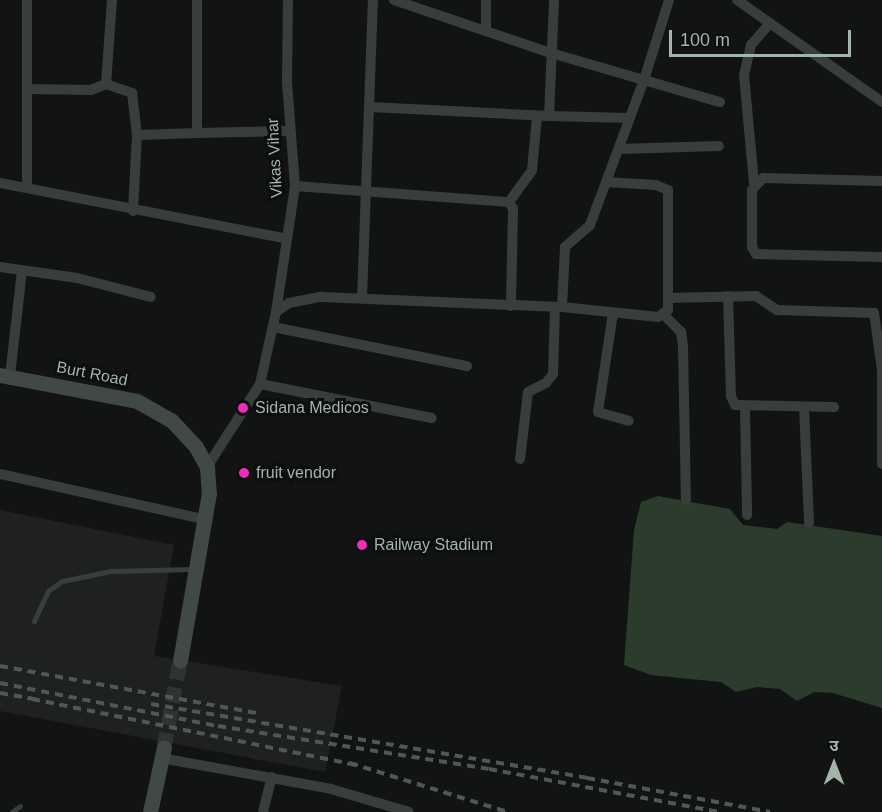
<!DOCTYPE html>
<meta charset="utf-8">
<style>
body{margin:0}
#map{position:relative;width:882px;height:812px;overflow:hidden;background:#121413;font-family:Helvetica,"Noto Sans Devanagari",sans-serif}
div>[style]{position:absolute}
[style*='--x']{left:calc(var(--x)*1px);top:calc(var(--y)*1px);width:calc(var(--w)*1px);rotate:calc(var(--a)*1deg)}
.built>*{inset:0;background:#1e2120}
.water>*{inset:0;background:#2c3c2c}
.secondary-tunnel>*{height:15px;margin-top:-7.5px;transform-origin:0;background:repeating-linear-gradient(90deg,#2f3431 0 15px,transparent 0 23px)}
.lane>*{height:5px;margin:-2.5px;padding:0 2.5px;transform-origin:2.5px;border-radius:2.5px;background:#373e3b}
.street>*{height:10px;margin:-5px;padding:0 5px;transform-origin:5px;border-radius:5px;background:#373e3b}
.secondary>*{height:15px;margin:-7.5px;padding:0 7.5px;transform-origin:7.5px;border-radius:7.5px;background:#414944}
.rail>*{height:4px;margin-top:-2px;transform-origin:0;background:repeating-linear-gradient(90deg,#4f5853 0 8px,transparent 0 14px)}
.dots>*{width:16px;height:16px;translate:-50% -50%;box-sizing:border-box;border:3px solid #0d0f0e;border-radius:50%}
span{translate:-50% -50%;white-space:nowrap;text-align:center;line-height:1.15;-webkit-text-stroke:6px #0d0f0e;paint-order:stroke}
.street-label{font-size:16px;color:#a3b4a9}
.poi-label{font-size:16px;color:#a3b4a9}
.left{translate:0 -50%;text-align:left}
.north{position:absolute;left:804px;top:734px;width:60px;height:60px;-webkit-text-stroke:4px #0d0f0e;paint-order:stroke;rotate:0deg;font-size:16px;font-weight:700;line-height:24px;text-align:center;color:#a3b4a9}
.north::after{content:'';display:block;margin:auto;width:21px;height:27px;background:#a3b4a9;clip-path:polygon(50% 0,100% 100%,50% 72%,0 100%)}
.scale{position:absolute;left:669px;top:30px;width:182px;height:27px;box-sizing:border-box;border:3px solid #a3b4a9;border-top:0;padding-left:8px;font-size:18px;line-height:21px;white-space:nowrap;color:#a3b4a9;-webkit-text-stroke:4px #0d0f0e;paint-order:stroke}
</style>
<div id="map">
<div class="built">
<i style="clip-path:polygon(0 510px,174px 545px,154px 656px,342px 686px,325px 772px,0 711px)"></i>
</div>
<div class="water">
<i style="clip-path:polygon(658px 496px,730px 509px,743px 525px,777px 529px,787px 522px,882px 536px,882px 708px,833px 693px,814px 692px,797px 701px,780px 689px,757px 687px,736px 692px,721px 682px,651px 675px,624px 665px,634px 530px,641px 502px)"></i>
</div>
<div class="secondary-tunnel">
<i style="--x:164;--y:747;--w:87;--a:-79.5"></i>
</div>
<div class="lane">
<i style="--x:34;--y:621;--w:33;--a:-65"></i>
<i style="--x:48;--y:591;--w:17;--a:-36"></i>
<i style="--x:62;--y:581;--w:50;--a:-11.5"></i>
<i style="--x:111;--y:571;--w:82;--a:-1.4"></i>
<i style="--x:12;--y:812;--w:10;--a:-37"></i>
</div>
<div class="street">
<i style="--x:197;--y:0;--w:133;--a:90"></i>
<i style="--x:197;--y:133;--w:92;--a:-1.2"></i>
<i style="--x:394;--y:0;--w:166;--a:18.7"></i>
<i style="--x:551;--y:53;--w:176;--a:16.2"></i>
<i style="--x:737;--y:0;--w:177;--a:35.1"></i>
<i style="--x:486;--y:31;--w:31;--a:-90"></i>
<i style="--x:106;--y:84;--w:28;--a:19"></i>
<i style="--x:132;--y:93;--w:42;--a:83.2"></i>
<i style="--x:27;--y:89;--w:64;--a:0.9"></i>
<i style="--x:91;--y:90;--w:16;--a:-22"></i>
<i style="--x:106;--y:84;--w:84;--a:-85.9"></i>
<i style="--x:370;--y:107;--w:179;--a:2.9"></i>
<i style="--x:549;--y:116;--w:116;--a:-87.5"></i>
<i style="--x:549;--y:116;--w:81;--a:1.4"></i>
<i style="--x:619;--y:149;--w:100;--a:-1.7"></i>
<i style="--x:882;--y:181;--w:119;--a:-178.6"></i>
<i style="--x:763;--y:178;--w:16;--a:133"></i>
<i style="--x:752;--y:190;--w:57;--a:90"></i>
<i style="--x:752;--y:247;--w:8;--a:60"></i>
<i style="--x:756;--y:254;--w:126;--a:1.4"></i>
<i style="--x:606;--y:182;--w:50;--a:3.4"></i>
<i style="--x:656;--y:185;--w:13;--a:23"></i>
<i style="--x:668;--y:190;--w:108;--a:90"></i>
<i style="--x:0;--y:183;--w:292;--a:11"></i>
<i style="--x:754;--y:183;--w:108;--a:-95.3"></i>
<i style="--x:744;--y:75;--w:31;--a:-77"></i>
<i style="--x:751;--y:45;--w:29;--a:-49"></i>
<i style="--x:295;--y:186;--w:215;--a:4.3"></i>
<i style="--x:509;--y:202;--w:8;--a:60"></i>
<i style="--x:513;--y:209;--w:97;--a:91.2"></i>
<i style="--x:27;--y:187;--w:187;--a:-90"></i>
<i style="--x:509;--y:202;--w:39;--a:-54"></i>
<i style="--x:532;--y:170;--w:54;--a:-84.7"></i>
<i style="--x:133;--y:211;--w:76;--a:-87"></i>
<i style="--x:137;--y:135;--w:60;--a:-1.9"></i>
<i style="--x:0;--y:267;--w:78;--a:8.1"></i>
<i style="--x:77;--y:278;--w:76;--a:14.4"></i>
<i style="--x:728;--y:296;--w:100;--a:88.3"></i>
<i style="--x:731;--y:396;--w:10;--a:66"></i>
<i style="--x:735;--y:405;--w:99;--a:1.2"></i>
<i style="--x:362;--y:298;--w:298;--a:-87.9"></i>
<i style="--x:562;--y:307;--w:60;--a:-87.1"></i>
<i style="--x:565;--y:247;--w:33;--a:-41"></i>
<i style="--x:590;--y:225;--w:155;--a:-69.6"></i>
<i style="--x:644;--y:80;--w:84;--a:-72.6"></i>
<i style="--x:276;--y:312;--w:16;--a:-35"></i>
<i style="--x:289;--y:303;--w:33;--a:-11"></i>
<i style="--x:321;--y:297;--w:241;--a:2.4"></i>
<i style="--x:562;--y:307;--w:97;--a:5.9"></i>
<i style="--x:658;--y:317;--w:12;--a:-35"></i>
<i style="--x:668;--y:310;--w:12;--a:-90"></i>
<i style="--x:668;--y:298;--w:88;--a:-1.3"></i>
<i style="--x:756;--y:296;--w:25;--a:34"></i>
<i style="--x:777;--y:310;--w:97;--a:1.8"></i>
<i style="--x:874;--y:313;--w:58;--a:82"></i>
<i style="--x:613;--y:313;--w:100;--a:98.6"></i>
<i style="--x:598;--y:412;--w:32;--a:16"></i>
<i style="--x:665;--y:316;--w:23;--a:45"></i>
<i style="--x:681;--y:332;--w:15;--a:82"></i>
<i style="--x:683;--y:347;--w:153;--a:88.9"></i>
<i style="--x:273;--y:327;--w:198;--a:11.4"></i>
<i style="--x:882;--y:370;--w:94;--a:90"></i>
<i style="--x:10;--y:376;--w:106;--a:-83.5"></i>
<i style="--x:260;--y:384;--w:175;--a:11.2"></i>
<i style="--x:745;--y:407;--w:108;--a:88.9"></i>
<i style="--x:804;--y:407;--w:116;--a:87.5"></i>
<i style="--x:520;--y:459;--w:67;--a:-83.2"></i>
<i style="--x:528;--y:392;--w:20;--a:-27"></i>
<i style="--x:546;--y:383;--w:11;--a:-52"></i>
<i style="--x:553;--y:374;--w:66;--a:-88.3"></i>
<i style="--x:207;--y:467;--w:98;--a:-57.4"></i>
<i style="--x:260;--y:384;--w:74;--a:-77.5"></i>
<i style="--x:276;--y:312;--w:127;--a:-81.4"></i>
<i style="--x:295;--y:186;--w:104;--a:-94.4"></i>
<i style="--x:287;--y:82;--w:82;--a:-89.3"></i>
<i style="--x:0;--y:474;--w:212;--a:12.5"></i>
<i style="--x:161;--y:758;--w:173;--a:10.3"></i>
<i style="--x:331;--y:789;--w:81;--a:16.4"></i>
<i style="--x:263;--y:812;--w:36;--a:-76"></i>
</div>
<div class="secondary">
<i style="--x:0;--y:375;--w:139;--a:10.7"></i>
<i style="--x:137;--y:401;--w:40;--a:29.7"></i>
<i style="--x:172;--y:421;--w:35;--a:47"></i>
<i style="--x:196;--y:447;--w:23;--a:61"></i>
<i style="--x:207;--y:467;--w:26;--a:86"></i>
<i style="--x:209;--y:493;--w:170;--a:99.8"></i>
<i style="--x:150;--y:812;--w:66;--a:-77.8"></i>
</div>
<div class="rail">
<i style="--x:0;--y:666;--w:261;--a:10.4"></i>
<i style="--x:0;--y:683;--w:222;--a:11.2"></i>
<i style="--x:218;--y:726;--w:274;--a:9"></i>
<i style="--x:489;--y:769;--w:234;--a:10.6"></i>
<i style="--x:0;--y:693;--w:40;--a:10"></i>
<i style="--x:32;--y:699;--w:332;--a:11.5"></i>
<i style="--x:151;--y:704;--w:449;--a:9.6"></i>
<i style="--x:350;--y:763;--w:164;--a:17.3"></i>
<i style="--x:587;--y:778;--w:186;--a:10.5"></i>
</div>
<div class="dots">
<i style="left:243px;top:408px;background:#f12cbb"></i>
<i style="left:244px;top:473px;background:#f12cbb"></i>
<i style="left:362px;top:545px;background:#f12cbb"></i>
</div>
<div class="street-label">
<span style="left:275px;top:158px;rotate:-93deg">Vikas Vihar</span>
<span style="left:92px;top:374px;rotate:11deg">Burt Road</span>
</div>
<div class="poi-label">
<span class="left" style="left:255px;top:408px">Sidana Medicos</span>
<span class="left" style="left:256px;top:473px">fruit vendor</span>
<span class="left" style="left:374px;top:545px">Railway Stadium</span>
</div>
<div class="north">उ</div>
<div class="scale">100 m</div>
</div>
